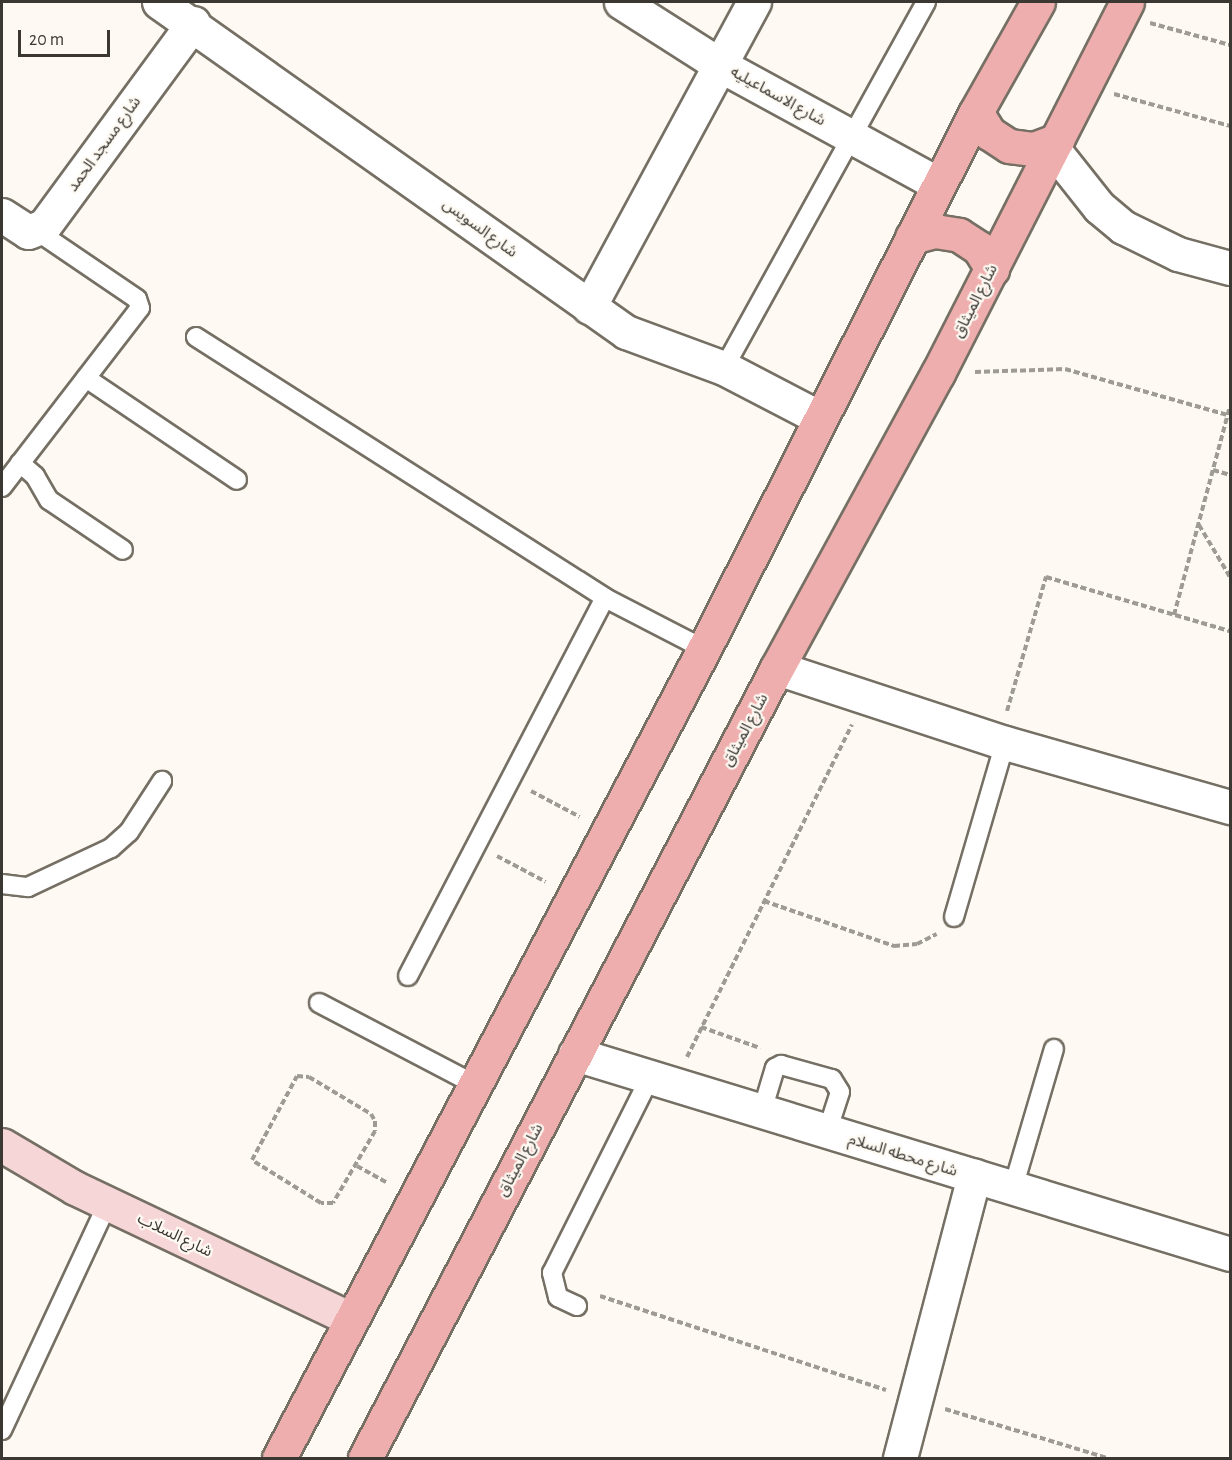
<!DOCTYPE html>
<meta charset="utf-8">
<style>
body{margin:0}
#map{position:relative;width:1232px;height:1460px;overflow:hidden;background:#fefaf3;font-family:"Alegreya Sans","Noto Sans Arabic",sans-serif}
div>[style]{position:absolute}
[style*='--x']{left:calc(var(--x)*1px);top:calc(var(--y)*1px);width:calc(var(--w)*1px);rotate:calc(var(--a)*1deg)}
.path>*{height:4px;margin-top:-2px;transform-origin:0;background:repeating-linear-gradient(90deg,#9e9b95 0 6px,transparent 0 9px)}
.roads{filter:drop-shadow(2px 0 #756f64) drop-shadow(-2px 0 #756f64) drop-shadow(0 2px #756f64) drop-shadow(0 -2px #756f64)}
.lane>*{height:18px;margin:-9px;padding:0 9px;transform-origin:9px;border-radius:9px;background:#fff}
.street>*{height:33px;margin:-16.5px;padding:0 16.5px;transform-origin:16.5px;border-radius:16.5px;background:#fff}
.secondary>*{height:33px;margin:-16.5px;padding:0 16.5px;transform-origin:16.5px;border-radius:16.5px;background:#f6d6d6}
.primary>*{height:33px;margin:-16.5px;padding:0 16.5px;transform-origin:16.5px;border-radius:16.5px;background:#eeaead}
span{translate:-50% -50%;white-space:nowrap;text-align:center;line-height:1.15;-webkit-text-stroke:4.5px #fefaf3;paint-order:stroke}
.street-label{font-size:16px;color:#3b3833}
.frame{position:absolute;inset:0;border:3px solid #3b3833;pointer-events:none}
.scale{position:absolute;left:18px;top:30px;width:92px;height:27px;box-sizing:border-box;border:3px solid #3b3833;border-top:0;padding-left:8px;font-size:18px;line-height:21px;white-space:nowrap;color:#3b3833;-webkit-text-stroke:4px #fefaf3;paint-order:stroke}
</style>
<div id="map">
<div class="path">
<i style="--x:1150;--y:23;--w:83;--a:15.4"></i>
<i style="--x:1114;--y:94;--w:120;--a:15.4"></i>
<i style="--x:975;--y:372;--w:90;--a:-1.9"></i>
<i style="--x:1065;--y:369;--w:169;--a:15.8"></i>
<i style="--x:1213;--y:470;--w:18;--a:16"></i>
<i style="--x:1199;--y:525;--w:61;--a:59.2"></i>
<i style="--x:1174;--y:615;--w:216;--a:-75"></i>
<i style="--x:1007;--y:711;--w:140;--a:-73.8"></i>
<i style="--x:1046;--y:577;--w:192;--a:16.4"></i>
<i style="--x:531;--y:791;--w:55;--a:28"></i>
<i style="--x:497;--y:856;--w:55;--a:28"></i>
<i style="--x:764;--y:901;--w:138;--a:19.1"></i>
<i style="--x:894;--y:946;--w:23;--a:-5"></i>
<i style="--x:917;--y:944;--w:22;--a:-27"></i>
<i style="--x:701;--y:1027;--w:63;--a:19.6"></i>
<i style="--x:687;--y:1057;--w:371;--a:-63.6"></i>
<i style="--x:297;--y:1076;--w:12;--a:5"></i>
<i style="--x:309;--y:1077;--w:72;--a:30.8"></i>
<i style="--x:371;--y:1114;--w:8;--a:60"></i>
<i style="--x:375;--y:1121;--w:10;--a:90"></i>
<i style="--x:375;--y:1131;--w:83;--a:120.3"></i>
<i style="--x:333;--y:1203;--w:12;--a:180"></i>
<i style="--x:321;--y:1203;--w:81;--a:-148.1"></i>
<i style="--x:252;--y:1160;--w:95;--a:-61.8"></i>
<i style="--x:357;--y:1166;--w:35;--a:29"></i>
<i style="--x:600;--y:1296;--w:301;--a:18.2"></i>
<i style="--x:945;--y:1409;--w:169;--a:16.8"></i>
</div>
<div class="roads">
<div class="lane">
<i style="--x:196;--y:337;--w:485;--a:32.5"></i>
<i style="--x:605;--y:598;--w:111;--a:27.3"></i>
<i style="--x:724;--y:368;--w:418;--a:-61.1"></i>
<i style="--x:86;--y:378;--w:182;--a:34"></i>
<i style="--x:20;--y:463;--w:20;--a:41"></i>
<i style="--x:35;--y:476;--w:28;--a:60"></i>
<i style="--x:49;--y:500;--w:89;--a:34"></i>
<i style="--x:2;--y:487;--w:226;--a:-52.4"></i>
<i style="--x:140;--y:308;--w:9;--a:-108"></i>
<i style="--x:137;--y:299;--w:121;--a:-145.8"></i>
<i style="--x:2;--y:884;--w:26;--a:7"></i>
<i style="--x:28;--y:887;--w:92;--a:-25.2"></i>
<i style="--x:111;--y:848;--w:24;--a:-42"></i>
<i style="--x:129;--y:832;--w:61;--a:-57.1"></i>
<i style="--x:954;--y:917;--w:181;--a:-73.7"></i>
<i style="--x:408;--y:976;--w:426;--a:-62.5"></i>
<i style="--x:319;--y:1003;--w:175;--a:27.6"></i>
<i style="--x:762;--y:1111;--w:45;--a:-73.2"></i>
<i style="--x:775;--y:1068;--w:7;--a:-27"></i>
<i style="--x:781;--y:1065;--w:53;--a:15.4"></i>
<i style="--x:832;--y:1079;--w:15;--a:58"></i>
<i style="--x:840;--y:1092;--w:42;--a:108"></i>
<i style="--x:1013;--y:1188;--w:145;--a:-73.6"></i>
<i style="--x:577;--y:1306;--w:21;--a:-155"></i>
<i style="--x:558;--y:1297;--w:25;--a:-104"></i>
<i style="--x:552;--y:1273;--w:219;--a:-63.4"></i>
<i style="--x:2;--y:1430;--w:251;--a:-65"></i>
</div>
<div class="street">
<i style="--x:159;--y:2;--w:572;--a:35.25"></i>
<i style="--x:626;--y:332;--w:104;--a:20.2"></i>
<i style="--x:724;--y:368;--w:108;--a:27.5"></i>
<i style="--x:621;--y:2;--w:117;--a:32.5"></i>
<i style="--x:720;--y:65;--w:248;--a:28.6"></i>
<i style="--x:1053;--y:149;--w:74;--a:51.6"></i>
<i style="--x:1099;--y:207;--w:31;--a:40"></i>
<i style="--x:1123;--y:227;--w:61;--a:26.1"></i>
<i style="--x:1178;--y:254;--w:54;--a:15.1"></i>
<i style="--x:2;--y:215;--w:31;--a:33"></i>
<i style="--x:28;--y:232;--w:17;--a:-21"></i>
<i style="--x:44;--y:226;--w:252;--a:-53.7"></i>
<i style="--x:589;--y:307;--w:347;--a:-61.6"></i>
<i style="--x:777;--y:668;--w:240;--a:18.2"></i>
<i style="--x:1005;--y:743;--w:234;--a:15.9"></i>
<i style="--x:575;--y:1054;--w:685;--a:16.98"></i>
<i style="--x:900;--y:1458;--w:292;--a:-75.3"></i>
</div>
<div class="secondary">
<i style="--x:2;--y:1145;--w:85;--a:30.5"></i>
<i style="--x:75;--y:1188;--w:306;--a:25.4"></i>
</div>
<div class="primary">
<i style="--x:976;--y:112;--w:25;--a:58"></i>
<i style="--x:989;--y:133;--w:24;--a:33"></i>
<i style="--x:1009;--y:146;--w:25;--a:7"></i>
<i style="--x:1034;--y:149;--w:25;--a:-21"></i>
<i style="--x:912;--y:237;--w:24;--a:-15"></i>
<i style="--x:935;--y:231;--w:24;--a:9"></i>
<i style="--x:959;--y:235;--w:24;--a:33"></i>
<i style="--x:979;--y:248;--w:25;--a:58"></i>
<i style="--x:279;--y:1458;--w:914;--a:-62.29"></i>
<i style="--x:704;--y:649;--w:602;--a:-63.14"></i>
<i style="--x:976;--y:112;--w:126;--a:-60.6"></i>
<i style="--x:365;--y:1458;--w:891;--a:-62.46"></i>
<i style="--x:777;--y:668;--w:336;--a:-61.4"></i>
<i style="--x:938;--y:373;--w:416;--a:-63"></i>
</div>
</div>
<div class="street-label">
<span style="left:778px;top:96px;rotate:29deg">شارع الاسماعيليه</span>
<span style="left:104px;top:144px;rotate:-54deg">شارع مسجد الحمد</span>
<span style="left:480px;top:228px;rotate:36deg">شارع السويس</span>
<span style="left:975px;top:301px;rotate:-63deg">شارع الميثاق</span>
<span style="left:745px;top:730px;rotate:-62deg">شارع الميثاق</span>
<span style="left:903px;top:1155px;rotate:17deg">شارع محطه السلام</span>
<span style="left:520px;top:1160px;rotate:-62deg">شارع الميثاق</span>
<span style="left:175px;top:1235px;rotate:26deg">شارع السلاب</span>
</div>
<div class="frame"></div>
<div class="scale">20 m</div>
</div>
